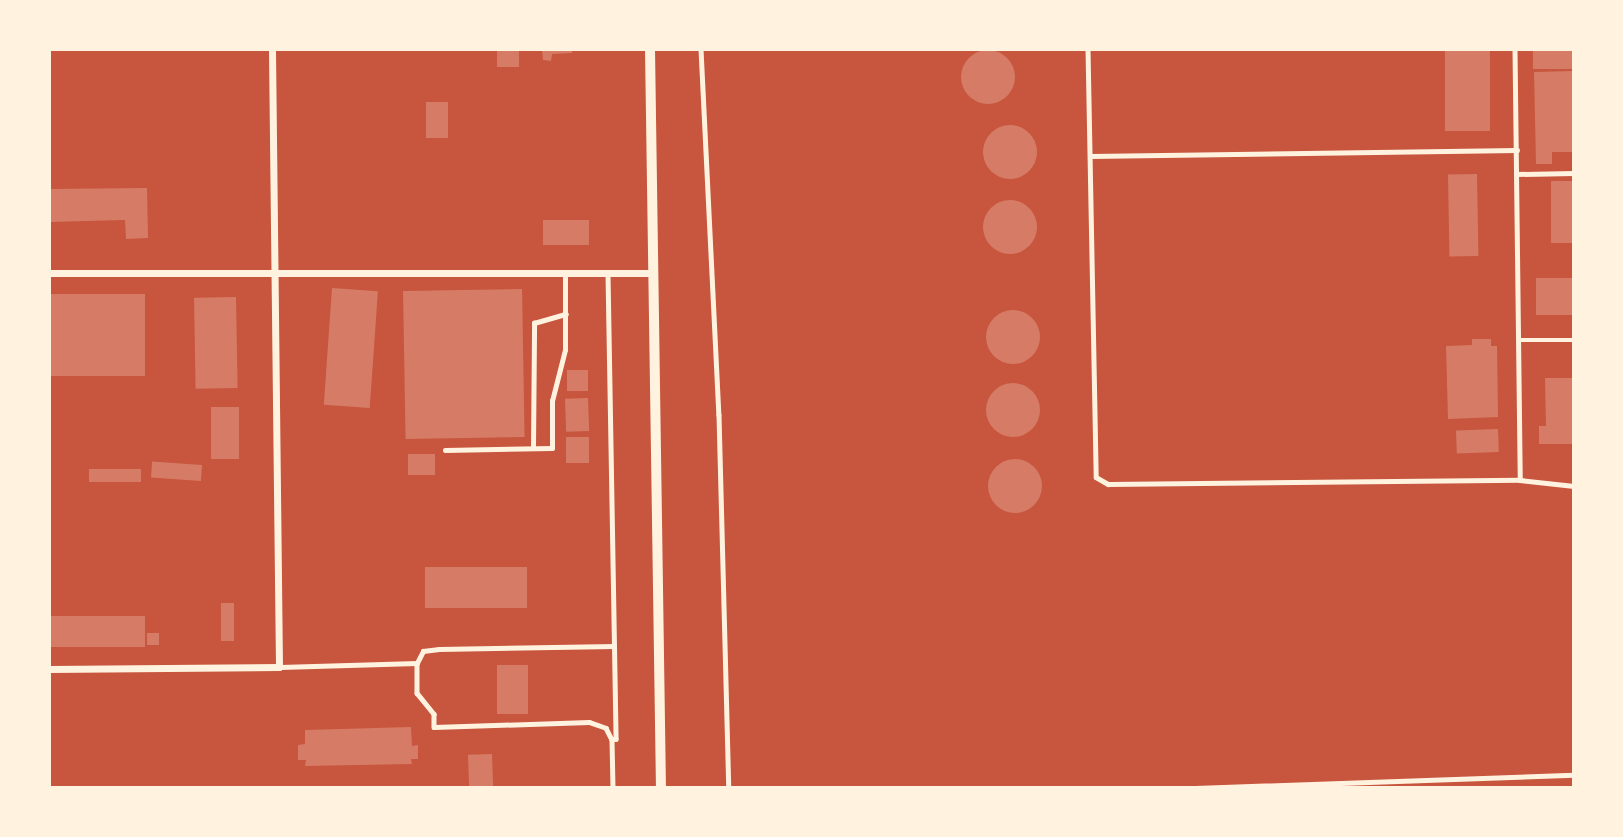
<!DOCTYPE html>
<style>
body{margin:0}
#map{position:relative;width:1623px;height:837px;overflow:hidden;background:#c8553d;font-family:"PT Sans",sans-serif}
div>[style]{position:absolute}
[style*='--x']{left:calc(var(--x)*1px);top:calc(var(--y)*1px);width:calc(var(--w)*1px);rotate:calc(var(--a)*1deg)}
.building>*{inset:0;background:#d67c66;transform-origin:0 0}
.round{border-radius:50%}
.service>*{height:4.5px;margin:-2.25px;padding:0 2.25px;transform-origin:2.25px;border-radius:2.25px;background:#fff3e0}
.minor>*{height:7px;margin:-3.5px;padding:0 3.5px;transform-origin:3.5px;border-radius:3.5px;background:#fff3e0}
.tertiary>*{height:10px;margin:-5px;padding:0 5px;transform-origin:5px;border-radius:5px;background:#fff3e0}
span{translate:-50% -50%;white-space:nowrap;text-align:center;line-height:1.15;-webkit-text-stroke:5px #fff3e0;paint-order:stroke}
.frame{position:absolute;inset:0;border:51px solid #fff3e0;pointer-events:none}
</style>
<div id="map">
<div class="building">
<i style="left:497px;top:49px;width:22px;height:18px"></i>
<i style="clip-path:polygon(542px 49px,572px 49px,572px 53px,552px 54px,551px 61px,543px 60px)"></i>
<i style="left:1445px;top:49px;width:45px;height:82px"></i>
<i style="left:1533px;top:49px;width:41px;height:20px"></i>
<i class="round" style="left:961px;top:50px;width:54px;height:54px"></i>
<i style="clip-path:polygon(1574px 71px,1574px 152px,1552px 152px,1552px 164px,1536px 164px,1534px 72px)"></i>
<i style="left:448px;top:102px;width:36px;height:22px;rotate:90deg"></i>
<i class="round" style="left:983px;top:125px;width:54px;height:54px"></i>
<i style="left:1477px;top:174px;width:82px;height:29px;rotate:89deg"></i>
<i style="left:1574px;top:181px;width:62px;height:23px;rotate:90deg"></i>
<i style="clip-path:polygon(147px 188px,148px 238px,126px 239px,125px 220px,49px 222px,49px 189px)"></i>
<i class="round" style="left:983px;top:200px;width:54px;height:54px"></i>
<i style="left:543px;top:220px;width:46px;height:25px"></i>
<i style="left:1536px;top:278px;width:38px;height:37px"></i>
<i style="left:332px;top:288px;width:46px;height:117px;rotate:4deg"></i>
<i style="left:522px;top:289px;width:148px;height:119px;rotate:89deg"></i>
<i style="left:145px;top:294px;width:82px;height:96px;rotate:90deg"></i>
<i style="left:236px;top:297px;width:91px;height:42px;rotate:89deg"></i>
<i class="round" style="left:986px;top:310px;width:54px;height:54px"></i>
<i style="clip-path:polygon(1472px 339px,1491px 339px,1491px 346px,1497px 346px,1498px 417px,1448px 419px,1446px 346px,1472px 345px)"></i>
<i style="left:567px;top:370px;width:21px;height:21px"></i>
<i style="clip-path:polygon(1545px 378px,1574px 378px,1574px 444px,1539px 444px,1539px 426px,1546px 426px)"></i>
<i class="round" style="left:986px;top:383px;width:54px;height:54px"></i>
<i style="left:588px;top:398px;width:33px;height:23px;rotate:88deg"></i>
<i style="left:211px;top:407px;width:28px;height:52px"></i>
<i style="left:1498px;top:429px;width:23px;height:42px;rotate:88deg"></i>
<i style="left:566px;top:437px;width:23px;height:26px"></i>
<i style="left:408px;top:454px;width:27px;height:21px"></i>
<i class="round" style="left:988px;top:459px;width:54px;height:54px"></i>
<i style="left:202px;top:465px;width:16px;height:50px;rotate:94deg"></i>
<i style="left:141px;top:469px;width:13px;height:52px;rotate:90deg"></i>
<i style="left:425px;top:567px;width:102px;height:41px"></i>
<i style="left:221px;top:603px;width:13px;height:38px"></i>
<i style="left:145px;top:616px;width:31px;height:96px;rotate:90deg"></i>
<i style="left:147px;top:633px;width:12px;height:12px"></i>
<i style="left:497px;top:665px;width:31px;height:49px"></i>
<i style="clip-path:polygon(411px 727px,412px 746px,418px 745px,418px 759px,411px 759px,412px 764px,305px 766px,306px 760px,298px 760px,298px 745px,305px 744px,305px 730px)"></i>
<i style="left:492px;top:754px;width:34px;height:24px;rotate:88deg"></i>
</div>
<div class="service">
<i style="--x:701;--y:49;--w:366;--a:87.2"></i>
<i style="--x:719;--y:415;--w:373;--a:88.5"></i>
<i style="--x:1088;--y:49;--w:428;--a:88.9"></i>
<i style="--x:1096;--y:477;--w:14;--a:30"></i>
<i style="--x:1108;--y:484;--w:412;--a:-0.6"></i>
<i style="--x:1520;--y:480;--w:54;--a:6.3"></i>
<i style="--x:1515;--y:49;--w:431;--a:89.3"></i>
<i style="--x:1090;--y:156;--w:427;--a:-0.8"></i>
<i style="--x:1517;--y:174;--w:57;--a:-1"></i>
<i style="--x:608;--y:274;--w:465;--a:89"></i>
<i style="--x:616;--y:739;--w:4;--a:166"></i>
<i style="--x:1519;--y:340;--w:55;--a:0"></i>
<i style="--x:533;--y:448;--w:125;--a:-89.5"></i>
<i style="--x:534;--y:323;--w:33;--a:-16"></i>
<i style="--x:445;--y:450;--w:107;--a:-1.1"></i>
<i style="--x:552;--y:448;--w:47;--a:-90"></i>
<i style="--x:552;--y:401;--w:53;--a:-75.7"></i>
<i style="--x:565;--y:350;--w:76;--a:-90"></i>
<i style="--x:417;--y:663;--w:13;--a:-63"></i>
<i style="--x:423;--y:651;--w:16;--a:-7"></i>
<i style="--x:439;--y:649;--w:175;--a:-1"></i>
<i style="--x:280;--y:667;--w:137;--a:-1.7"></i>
<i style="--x:417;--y:663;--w:30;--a:90"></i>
<i style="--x:417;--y:693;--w:27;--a:51"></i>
<i style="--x:434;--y:714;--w:13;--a:90"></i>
<i style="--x:434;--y:727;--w:155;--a:-1.8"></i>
<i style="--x:589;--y:722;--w:18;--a:19"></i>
<i style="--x:606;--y:728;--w:13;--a:63"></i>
<i style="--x:612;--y:740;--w:48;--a:88.8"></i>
<i style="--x:1195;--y:788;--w:379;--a:-2"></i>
</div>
<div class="minor">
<i style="--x:49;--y:273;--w:604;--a:0"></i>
<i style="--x:49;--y:669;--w:230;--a:-0.5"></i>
<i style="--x:279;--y:667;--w:618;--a:-90.65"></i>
</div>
<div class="tertiary">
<i style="--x:650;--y:49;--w:739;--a:89.15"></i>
</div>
<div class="frame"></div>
</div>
